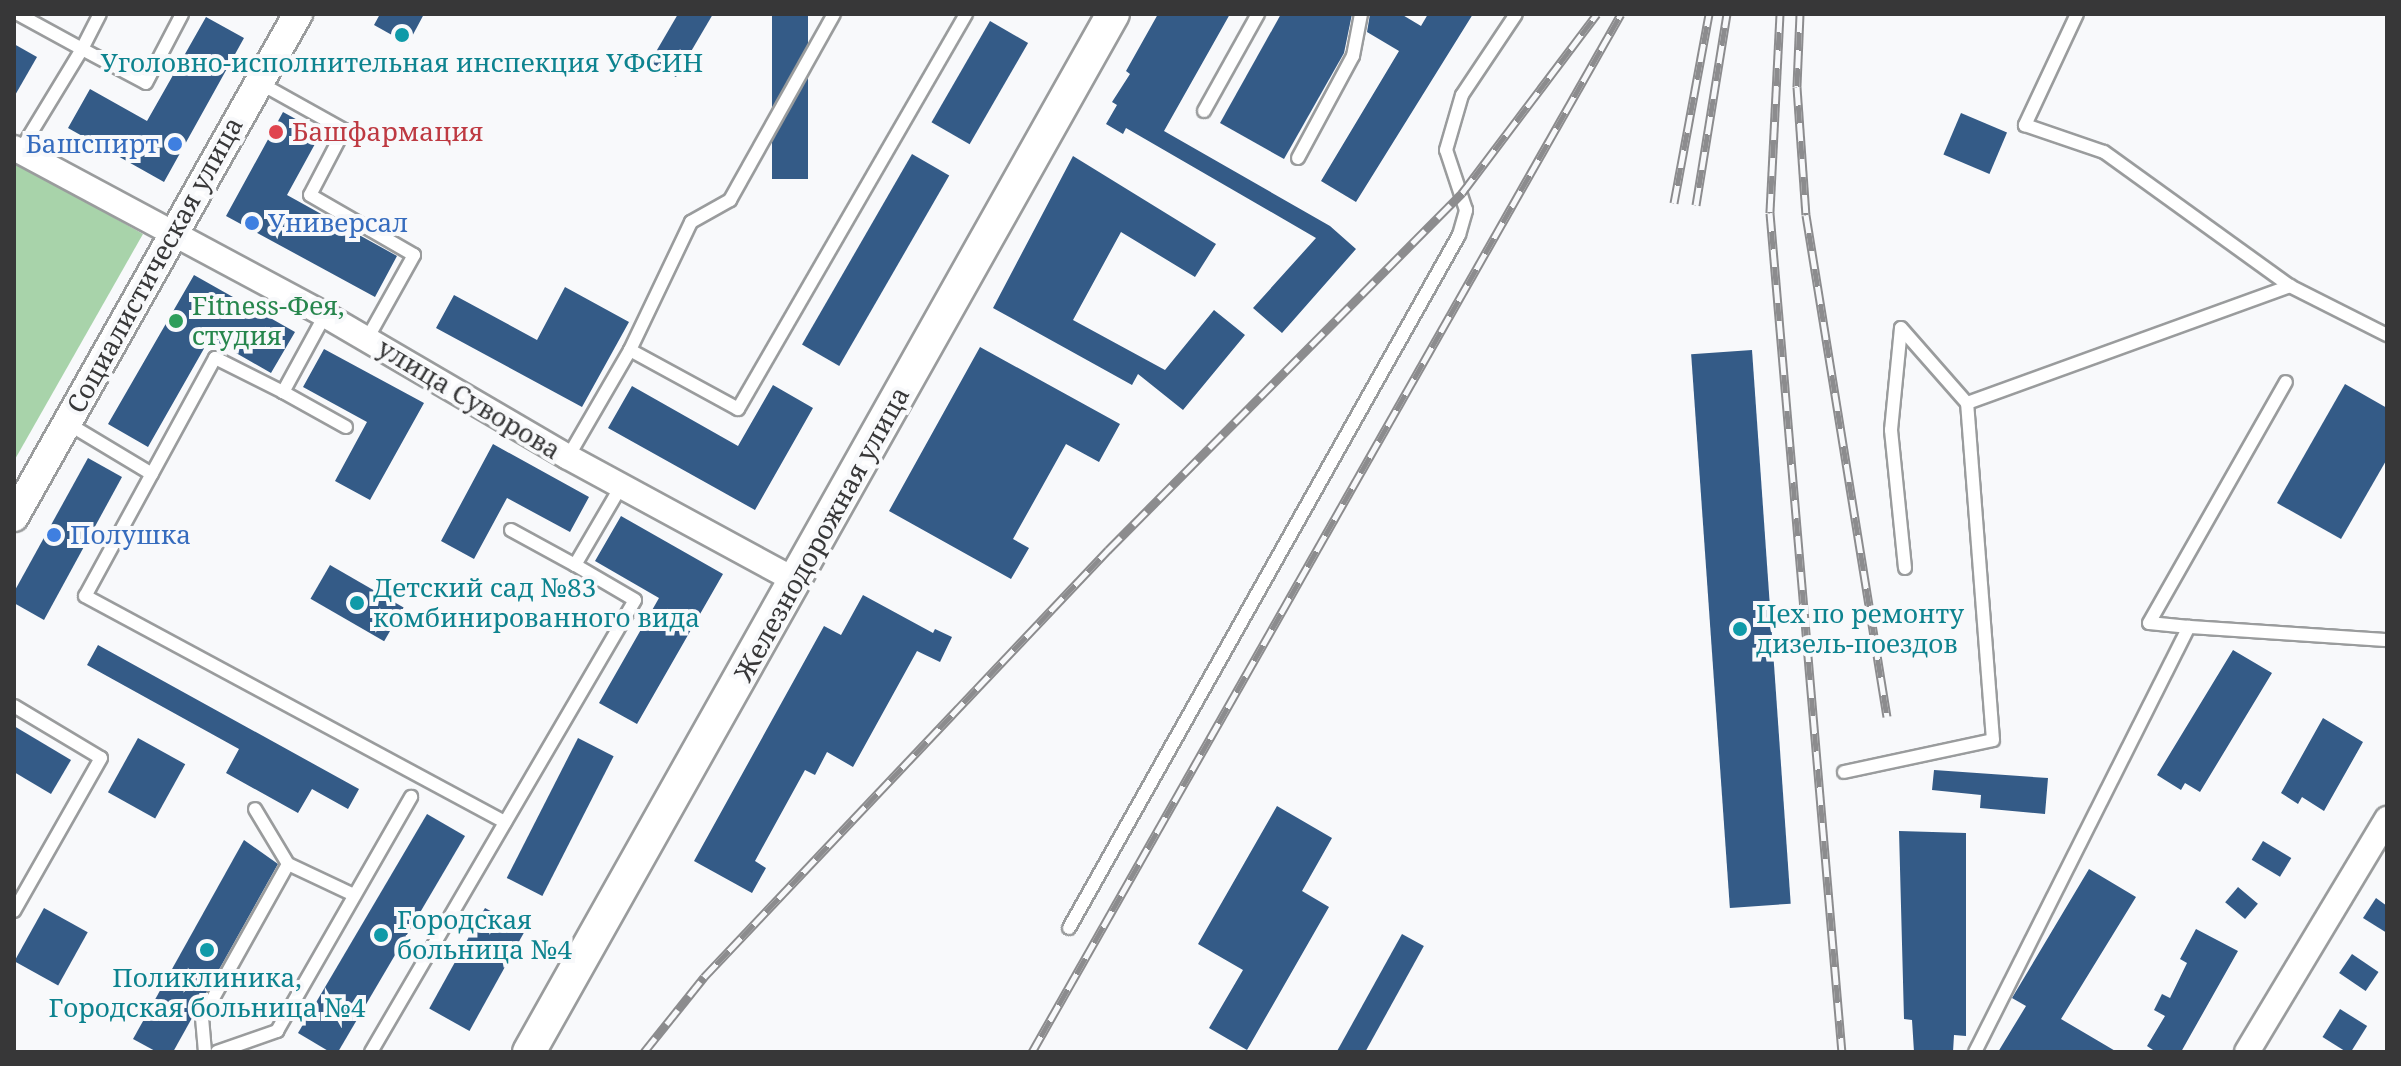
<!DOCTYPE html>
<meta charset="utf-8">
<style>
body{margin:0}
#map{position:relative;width:2401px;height:1066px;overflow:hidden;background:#f8f9fb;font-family:"Noto Serif",serif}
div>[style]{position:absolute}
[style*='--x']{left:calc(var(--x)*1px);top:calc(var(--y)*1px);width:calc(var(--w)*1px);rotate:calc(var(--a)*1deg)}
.green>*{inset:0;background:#a8d3aa}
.building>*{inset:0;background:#345b87;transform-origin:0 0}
.roads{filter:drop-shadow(2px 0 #9a9c9d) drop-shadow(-2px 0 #9a9c9d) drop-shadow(0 2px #9a9c9d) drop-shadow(0 -2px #9a9c9d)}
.service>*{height:12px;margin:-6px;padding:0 6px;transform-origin:6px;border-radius:6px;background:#fff}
.minor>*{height:24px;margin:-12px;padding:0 12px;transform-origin:12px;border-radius:12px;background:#fff}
.tertiary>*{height:28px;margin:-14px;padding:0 14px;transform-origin:14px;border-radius:14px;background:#fff}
.secondary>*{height:32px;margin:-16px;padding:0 16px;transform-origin:16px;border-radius:16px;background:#fff}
.rail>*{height:9px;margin-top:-4.5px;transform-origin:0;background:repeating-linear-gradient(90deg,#f8f9fb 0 18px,#8c8c8e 0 36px);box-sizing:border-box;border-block:2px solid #8c8c8e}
.dots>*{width:22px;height:22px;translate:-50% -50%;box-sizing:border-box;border:4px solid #f8f9fb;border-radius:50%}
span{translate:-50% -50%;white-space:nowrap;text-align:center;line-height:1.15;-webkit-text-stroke:8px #f8f9fb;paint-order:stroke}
.culture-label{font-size:26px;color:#0d838f}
.left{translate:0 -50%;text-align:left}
.health-label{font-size:26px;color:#be3a42}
.shop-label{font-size:26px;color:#366cbe}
.right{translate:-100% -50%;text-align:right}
.street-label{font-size:26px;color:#373738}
.leisure-label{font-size:26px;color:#27864d}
.frame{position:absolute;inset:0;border:16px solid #373738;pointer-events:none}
</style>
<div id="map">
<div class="green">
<i style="clip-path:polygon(14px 161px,143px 234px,14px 461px)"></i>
</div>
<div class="building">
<i style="clip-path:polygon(380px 14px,424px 14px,408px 44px,374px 25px)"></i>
<i style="clip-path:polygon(678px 14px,713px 14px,676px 77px,650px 62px)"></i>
<i style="left:772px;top:14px;width:36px;height:165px"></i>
<i style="clip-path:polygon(1158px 14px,1230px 14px,1164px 131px,1330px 226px,1356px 249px,1282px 333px,1253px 308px,1316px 238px,1126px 128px,1123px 134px,1106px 124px,1117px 105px,1112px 102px,1130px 74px,1126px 71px)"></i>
<i style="clip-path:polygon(1281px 14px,1352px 14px,1344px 53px,1284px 159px,1220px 123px)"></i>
<i style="clip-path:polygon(1370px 14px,1401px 14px,1421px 26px,1428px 14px,1473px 14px,1356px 202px,1321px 181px,1399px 51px,1367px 32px)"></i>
<i style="clip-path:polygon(206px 17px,244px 38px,164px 182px,68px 128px,90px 89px,147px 121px)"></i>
<i style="left:990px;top:21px;width:44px;height:117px;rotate:30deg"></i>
<i style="clip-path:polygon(14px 44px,37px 57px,14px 97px)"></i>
<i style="clip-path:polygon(283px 112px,321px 133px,287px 195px,397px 256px,375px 297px,226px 216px)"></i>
<i style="left:1961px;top:113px;width:50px;height:45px;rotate:23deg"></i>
<i style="left:912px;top:154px;width:43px;height:220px;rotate:30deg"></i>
<i style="clip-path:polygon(1073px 156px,1216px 244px,1195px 277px,1121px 232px,1073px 320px,1165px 370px,1214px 310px,1245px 335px,1183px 410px,1138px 374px,1132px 385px,993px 308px)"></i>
<i style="clip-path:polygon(194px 275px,295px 332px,271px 373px,210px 338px,148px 447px,108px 424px)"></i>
<i style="clip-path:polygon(565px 287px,629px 322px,582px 407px,436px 328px,454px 295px,537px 340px)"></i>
<i style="clip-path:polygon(980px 347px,1120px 424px,1099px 462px,1066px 444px,1013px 539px,1029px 548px,1011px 579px,889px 511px)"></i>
<i style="clip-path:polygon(324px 349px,424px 403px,370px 500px,335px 481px,367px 422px,303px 387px)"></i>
<i style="left:1752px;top:350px;width:555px;height:61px;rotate:86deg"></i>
<i style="clip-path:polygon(2345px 384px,2387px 408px,2387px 459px,2341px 539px,2277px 503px)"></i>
<i style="clip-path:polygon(773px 385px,813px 408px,755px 510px,608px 428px,632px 386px,738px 446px)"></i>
<i style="clip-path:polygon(493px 444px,589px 497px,570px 532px,507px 498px,474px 559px,441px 541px)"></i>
<i style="clip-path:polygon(88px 458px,122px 477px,44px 620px,14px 603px,14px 592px)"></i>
<i style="clip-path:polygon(621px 516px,723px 574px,637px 724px,599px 703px,659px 598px,595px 561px)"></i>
<i style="left:330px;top:565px;width:85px;height:39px;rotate:30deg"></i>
<i style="clip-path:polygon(863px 595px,933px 633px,935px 629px,952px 637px,940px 662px,917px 651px,853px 767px,827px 752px,815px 775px,805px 770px,755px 861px,766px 868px,752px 893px,694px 861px,824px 626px,841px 635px)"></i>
<i style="clip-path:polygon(98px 645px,359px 789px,348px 809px,312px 789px,298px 813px,226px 773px,239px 749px,87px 665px)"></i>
<i style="clip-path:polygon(2233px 650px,2272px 673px,2200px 792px,2185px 783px,2181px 790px,2157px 775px)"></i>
<i style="clip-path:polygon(2323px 718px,2363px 742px,2324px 811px,2302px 797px,2298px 804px,2281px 793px)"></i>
<i style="clip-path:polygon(14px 726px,71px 760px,51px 794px,14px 772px)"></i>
<i style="left:138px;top:738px;width:54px;height:62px;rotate:29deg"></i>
<i style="left:578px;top:738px;width:40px;height:157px;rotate:27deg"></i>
<i style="clip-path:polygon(1934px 770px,2048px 778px,2045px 814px,1980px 808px,1981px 795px,1932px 790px)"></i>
<i style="clip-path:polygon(1277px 806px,1332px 838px,1302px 891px,1329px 907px,1247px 1050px,1209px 1028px,1243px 970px,1198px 944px)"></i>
<i style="clip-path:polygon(427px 814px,465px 836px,338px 1052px,330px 1052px,298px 1033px)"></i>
<i style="clip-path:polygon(1899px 831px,1966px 833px,1966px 1036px,1954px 1035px,1953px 1052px,1914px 1052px,1912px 1020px,1904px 1019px)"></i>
<i style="clip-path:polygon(244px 840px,278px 864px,173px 1052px,157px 1052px,133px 1039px)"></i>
<i style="left:2263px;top:841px;width:33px;height:22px;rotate:31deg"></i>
<i style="clip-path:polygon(2089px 869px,2136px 897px,2061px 1019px,2117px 1052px,1998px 1052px,2026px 1006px,2012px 998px)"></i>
<i style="left:2238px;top:887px;width:26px;height:20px;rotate:40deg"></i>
<i style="clip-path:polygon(2376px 898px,2387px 906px,2387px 933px,2363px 918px)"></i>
<i style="left:44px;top:908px;width:50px;height:61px;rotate:29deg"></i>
<i style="left:485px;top:908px;width:46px;height:115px;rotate:29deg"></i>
<i style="clip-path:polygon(2196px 929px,2238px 951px,2181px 1052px,2156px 1052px,2147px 1046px,2165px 1016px,2154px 1010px,2162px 994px,2170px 998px,2187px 963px,2180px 959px)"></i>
<i style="left:1402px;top:934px;width:25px;height:135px;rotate:29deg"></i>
<i style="left:2352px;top:954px;width:32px;height:23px;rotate:34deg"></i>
<i style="left:2340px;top:1009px;width:32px;height:33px;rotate:32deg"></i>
</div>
<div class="roads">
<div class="service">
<i style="--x:18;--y:14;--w:73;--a:28.7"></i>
<i style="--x:82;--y:49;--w:39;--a:-63"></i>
<i style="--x:2077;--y:14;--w:123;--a:115.1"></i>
<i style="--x:2025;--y:125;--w:83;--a:18.9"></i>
<i style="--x:2104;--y:152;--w:229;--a:35.8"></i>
<i style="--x:2290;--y:286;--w:109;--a:26.8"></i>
<i style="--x:258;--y:82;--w:98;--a:29.2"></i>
<i style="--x:344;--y:130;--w:73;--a:117.6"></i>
<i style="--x:310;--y:195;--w:120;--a:30"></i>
<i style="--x:414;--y:255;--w:96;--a:119.2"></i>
<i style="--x:1204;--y:111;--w:111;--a:-60.9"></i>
<i style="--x:20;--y:151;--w:119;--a:-58.7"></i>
<i style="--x:82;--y:49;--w:72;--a:28"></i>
<i style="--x:146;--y:83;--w:78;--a:-62.4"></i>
<i style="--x:1298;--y:158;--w:116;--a:-61.7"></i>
<i style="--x:1353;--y:56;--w:43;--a:-79.2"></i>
<i style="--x:325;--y:315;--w:88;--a:118.6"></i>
<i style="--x:283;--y:392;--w:76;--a:-153.4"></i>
<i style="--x:215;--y:358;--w:271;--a:118.6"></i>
<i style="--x:85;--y:596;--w:477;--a:28.3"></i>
<i style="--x:630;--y:350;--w:142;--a:-64.5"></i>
<i style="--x:691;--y:222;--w:45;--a:-29.4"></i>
<i style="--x:730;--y:200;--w:213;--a:-60.8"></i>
<i style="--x:283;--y:392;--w:72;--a:29.1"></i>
<i style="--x:67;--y:423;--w:99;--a:31"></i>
<i style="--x:568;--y:457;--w:124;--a:-59.9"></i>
<i style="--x:630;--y:350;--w:123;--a:28.6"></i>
<i style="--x:738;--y:409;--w:456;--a:-60"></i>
<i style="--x:511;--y:530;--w:73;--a:28.7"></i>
<i style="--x:575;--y:565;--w:95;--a:-59.7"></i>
<i style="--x:1905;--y:568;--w:139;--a:-95.8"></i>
<i style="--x:1891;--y:430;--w:102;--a:-84.4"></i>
<i style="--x:1901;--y:328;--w:100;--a:48.7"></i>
<i style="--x:2189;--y:627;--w:40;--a:-174.3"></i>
<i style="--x:2149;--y:623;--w:277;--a:-60.4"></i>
<i style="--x:14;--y:706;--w:101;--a:30.9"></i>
<i style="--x:101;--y:758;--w:176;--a:119.6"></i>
<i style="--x:1844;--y:772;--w:152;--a:-12.1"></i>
<i style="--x:1993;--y:740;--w:338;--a:-94.4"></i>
<i style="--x:1967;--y:403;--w:344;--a:-19.9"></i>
<i style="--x:288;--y:864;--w:73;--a:25.2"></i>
<i style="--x:1069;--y:928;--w:795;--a:-60.63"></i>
<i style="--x:1459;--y:235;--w:26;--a:-74"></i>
<i style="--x:1466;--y:210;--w:63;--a:-108.4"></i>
<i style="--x:1446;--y:150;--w:57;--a:-73.8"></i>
<i style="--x:1462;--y:95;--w:97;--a:-56.3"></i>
<i style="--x:205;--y:1052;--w:34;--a:-95"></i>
<i style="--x:202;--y:1018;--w:176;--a:-60.8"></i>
<i style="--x:288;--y:864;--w:64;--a:-121"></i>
<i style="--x:217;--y:1052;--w:64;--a:-19.3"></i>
<i style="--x:277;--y:1031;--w:270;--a:-60.2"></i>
<i style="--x:371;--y:1052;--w:523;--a:-59.71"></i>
<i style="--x:635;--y:600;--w:69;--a:-149.7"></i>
<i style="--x:1975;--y:1052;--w:476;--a:-63.3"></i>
<i style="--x:2189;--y:627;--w:198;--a:3.8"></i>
</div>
<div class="minor">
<i style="--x:14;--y:148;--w:353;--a:28.2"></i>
<i style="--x:325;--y:315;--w:281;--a:30.3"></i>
<i style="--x:568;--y:457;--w:260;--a:28.5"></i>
<i style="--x:2247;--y:1052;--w:272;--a:-59"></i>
</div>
<div class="tertiary">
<i style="--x:14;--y:517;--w:578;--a:-60.55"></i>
</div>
<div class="secondary">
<i style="--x:529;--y:1052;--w:1191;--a:-60.64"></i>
</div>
</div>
<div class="rail">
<i style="--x:1780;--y:14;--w:199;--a:92.9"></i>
<i style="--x:1770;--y:213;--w:842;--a:85.1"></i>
<i style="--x:1800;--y:14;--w:73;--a:92.4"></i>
<i style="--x:1797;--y:87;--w:128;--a:86"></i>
<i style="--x:1806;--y:215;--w:508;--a:80.83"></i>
<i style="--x:1674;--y:203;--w:192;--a:-79.5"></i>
<i style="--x:1696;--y:205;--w:193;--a:-80.8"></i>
<i style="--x:644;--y:1052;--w:96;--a:-51.3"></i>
<i style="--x:704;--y:977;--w:588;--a:-46.59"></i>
<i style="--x:1108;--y:550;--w:503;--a:-45.24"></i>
<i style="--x:1462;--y:193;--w:224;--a:-53"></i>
<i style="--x:1032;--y:1052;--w:1193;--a:-60.43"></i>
</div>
<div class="dots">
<i style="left:402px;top:35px;background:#0f9aa8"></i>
<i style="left:276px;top:132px;background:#e0444e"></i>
<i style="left:175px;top:144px;background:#3f7fe0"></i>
<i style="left:252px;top:223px;background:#3f7fe0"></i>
<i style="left:176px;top:321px;background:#2e9e5b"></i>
<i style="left:54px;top:535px;background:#3f7fe0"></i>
<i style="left:357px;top:603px;background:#0f9aa8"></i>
<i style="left:1740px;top:629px;background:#0f9aa8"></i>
<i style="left:381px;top:935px;background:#0f9aa8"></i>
<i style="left:207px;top:950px;background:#0f9aa8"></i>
</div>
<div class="culture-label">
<span style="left:402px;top:63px">Уголовно-исполнительная инспекция УФСИН</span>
<span class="left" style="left:373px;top:603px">Детский сад №83<br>комбинированного вида</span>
<span class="left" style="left:1756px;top:629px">Цех по ремонту<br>дизель-поездов</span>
<span class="left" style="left:397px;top:935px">Городская<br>больница №4</span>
<span style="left:207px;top:993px">Поликлиника,<br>Городская больница №4</span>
</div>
<div class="health-label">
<span class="left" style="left:292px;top:132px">Башфармация</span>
</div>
<div class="shop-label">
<span class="right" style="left:159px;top:144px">Башспирт</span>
<span class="left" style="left:268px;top:223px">Универсал</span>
<span class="left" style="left:70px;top:535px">Полушка</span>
</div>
<div class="street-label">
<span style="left:155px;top:265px;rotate:-61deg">Социалистическая улица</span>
<span style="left:469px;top:399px;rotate:31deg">улица Суворова</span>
<span style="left:822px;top:534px;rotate:-61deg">Железнодорожная улица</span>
</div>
<div class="leisure-label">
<span class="left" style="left:192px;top:321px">Fitness-Фея,<br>студия</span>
</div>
<div class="frame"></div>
</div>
